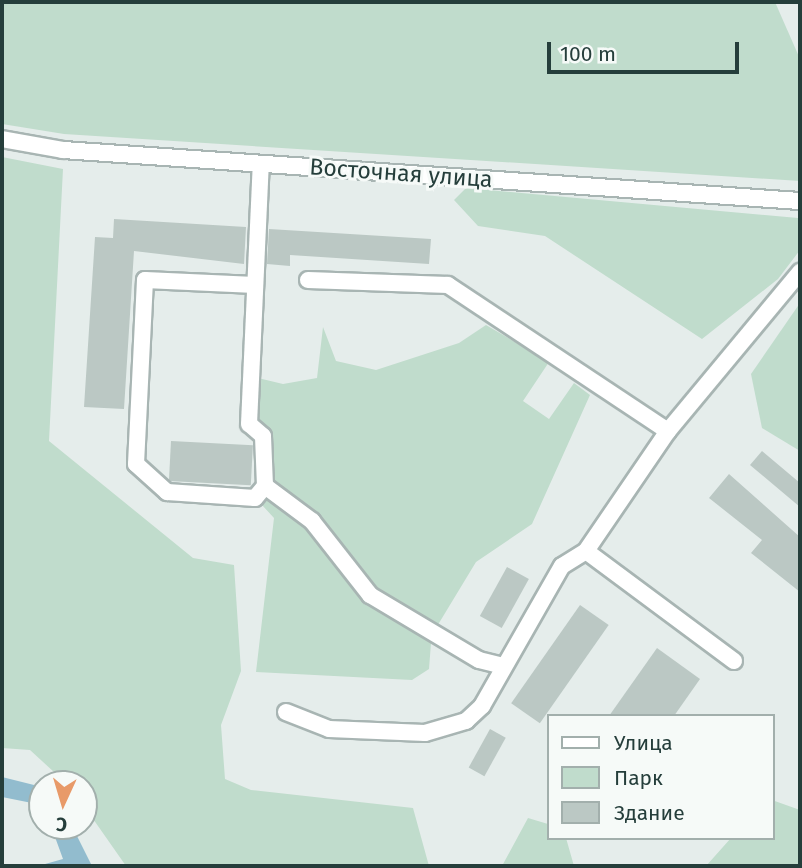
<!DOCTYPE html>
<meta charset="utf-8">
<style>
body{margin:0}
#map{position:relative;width:802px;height:868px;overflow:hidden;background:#e5edeb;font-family:"Fira Sans",sans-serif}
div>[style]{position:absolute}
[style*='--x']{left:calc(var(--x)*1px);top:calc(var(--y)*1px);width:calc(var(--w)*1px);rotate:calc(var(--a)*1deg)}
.green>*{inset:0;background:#c0dccc}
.water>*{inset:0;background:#92bcce}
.building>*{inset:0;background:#bbc8c4;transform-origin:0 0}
.roads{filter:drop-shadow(2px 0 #a8b5b3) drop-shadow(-2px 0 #a8b5b3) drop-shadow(0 2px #a8b5b3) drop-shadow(0 -2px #a8b5b3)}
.minor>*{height:16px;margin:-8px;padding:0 8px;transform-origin:8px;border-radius:8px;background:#fff}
span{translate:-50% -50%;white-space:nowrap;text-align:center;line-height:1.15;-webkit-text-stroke:6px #f6faf8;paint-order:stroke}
.street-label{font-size:23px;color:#253e3b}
.frame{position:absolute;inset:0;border:4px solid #253e3b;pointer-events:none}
.legend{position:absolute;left:547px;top:714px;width:228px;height:126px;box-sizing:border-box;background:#f6faf8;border:2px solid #a2afac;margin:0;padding:9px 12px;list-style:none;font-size:21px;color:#253e3b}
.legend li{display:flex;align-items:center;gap:14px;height:35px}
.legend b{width:35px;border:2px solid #a2afac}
.north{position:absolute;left:28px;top:770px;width:70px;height:70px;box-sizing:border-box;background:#f6faf8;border:2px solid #a2afac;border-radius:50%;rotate:184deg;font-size:19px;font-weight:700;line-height:28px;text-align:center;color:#253e3b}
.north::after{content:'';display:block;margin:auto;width:24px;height:32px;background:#e89a69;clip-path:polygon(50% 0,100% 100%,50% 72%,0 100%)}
.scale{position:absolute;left:547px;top:42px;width:192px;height:32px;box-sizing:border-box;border:4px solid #253e3b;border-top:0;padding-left:9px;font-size:21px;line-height:24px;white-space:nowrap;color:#253e3b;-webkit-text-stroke:5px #f6faf8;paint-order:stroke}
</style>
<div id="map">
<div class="green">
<i style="clip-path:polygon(2px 2px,775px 2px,800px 59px,800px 181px,64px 134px,2px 124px)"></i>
<i style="clip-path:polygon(2px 157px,63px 169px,49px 441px,193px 558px,234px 565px,241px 671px,221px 725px,225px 779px,251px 790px,413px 808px,429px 866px,126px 866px,84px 806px,84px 784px,67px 784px,30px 750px,2px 748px)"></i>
<i style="clip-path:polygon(466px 188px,798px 218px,800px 250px,778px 279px,702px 339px,545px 236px,478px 226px,454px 200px)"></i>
<i style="clip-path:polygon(800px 303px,800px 451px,762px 428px,751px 374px)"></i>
<i style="clip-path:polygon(486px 325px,549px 362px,523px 401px,549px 419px,574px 383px,590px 395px,532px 524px,476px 562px,436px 628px,373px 592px,356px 560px,273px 485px,269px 441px,254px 418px,258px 378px,283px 384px,317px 378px,323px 327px,336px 361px,376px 370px,459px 343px)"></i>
<i style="clip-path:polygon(268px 494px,307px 523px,395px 619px,431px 643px,429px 669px,412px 680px,256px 672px,274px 518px,262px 505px)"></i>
<i style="clip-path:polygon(772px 800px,800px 810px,800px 866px,706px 866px,731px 838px,772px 838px)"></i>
<i style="clip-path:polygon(528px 818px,548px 824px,548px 838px,566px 838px,574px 866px,502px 866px)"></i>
</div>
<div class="water">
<i style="clip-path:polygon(2px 777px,42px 787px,42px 805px,2px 797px)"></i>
<i style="clip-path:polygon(51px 826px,72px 826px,92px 866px,38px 866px,63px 859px)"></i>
</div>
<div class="building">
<i style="clip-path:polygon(114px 219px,246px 227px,244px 264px,134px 251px,124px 409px,84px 407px,95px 237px,113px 238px)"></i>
<i style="clip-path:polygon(269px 229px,431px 239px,429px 264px,290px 255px,290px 266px,267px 264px)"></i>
<i style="left:171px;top:441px;width:82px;height:40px;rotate:3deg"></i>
<i style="clip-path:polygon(762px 451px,800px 483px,800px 507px,750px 465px)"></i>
<i style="clip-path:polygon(729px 474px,800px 537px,800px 592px,751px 553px,762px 540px,709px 498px)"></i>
<i style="left:507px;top:567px;width:25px;height:56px;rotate:29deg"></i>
<i style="left:580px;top:605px;width:35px;height:120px;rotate:35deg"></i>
<i style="clip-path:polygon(657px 648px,700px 679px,674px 716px,609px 716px)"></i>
<i style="left:490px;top:729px;width:18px;height:44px;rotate:29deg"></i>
</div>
<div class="roads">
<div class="minor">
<i style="--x:2;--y:139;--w:62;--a:10.2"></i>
<i style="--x:63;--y:150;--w:739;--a:3.96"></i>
<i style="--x:308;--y:280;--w:140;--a:2"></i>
<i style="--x:448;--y:285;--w:264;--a:33.6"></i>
<i style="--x:255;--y:285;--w:110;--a:-177.4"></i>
<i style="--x:145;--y:280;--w:184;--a:92.8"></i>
<i style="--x:136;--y:464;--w:42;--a:42.1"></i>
<i style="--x:167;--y:492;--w:88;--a:3.9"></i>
<i style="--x:255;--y:498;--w:16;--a:-50"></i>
<i style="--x:265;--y:486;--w:50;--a:-92.3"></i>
<i style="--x:263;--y:436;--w:18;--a:-139"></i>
<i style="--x:249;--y:424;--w:260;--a:-87.4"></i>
<i style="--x:265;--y:486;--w:59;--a:36.7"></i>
<i style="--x:312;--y:521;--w:94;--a:51.9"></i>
<i style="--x:370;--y:595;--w:127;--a:30.8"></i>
<i style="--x:479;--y:660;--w:25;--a:14"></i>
<i style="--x:734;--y:661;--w:184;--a:-143.4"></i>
<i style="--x:586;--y:551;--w:145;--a:-55.7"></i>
<i style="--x:668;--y:431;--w:207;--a:-50.3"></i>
<i style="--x:286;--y:712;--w:46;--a:21.6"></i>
<i style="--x:329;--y:729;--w:96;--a:2.4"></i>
<i style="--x:425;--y:733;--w:43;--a:-16.3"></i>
<i style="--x:466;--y:721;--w:22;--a:-43"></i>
<i style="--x:482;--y:706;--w:161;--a:-60.3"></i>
<i style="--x:562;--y:566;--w:28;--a:-32"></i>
</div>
</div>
<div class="street-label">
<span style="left:401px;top:173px;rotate:4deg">Восточная улица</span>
</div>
<div class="frame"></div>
<ul class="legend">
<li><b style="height:9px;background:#fff"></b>Улица</li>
<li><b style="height:19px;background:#c0dccc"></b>Парк</li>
<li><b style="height:19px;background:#bbc8c4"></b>Здание</li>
</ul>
<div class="north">С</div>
<div class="scale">100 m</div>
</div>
